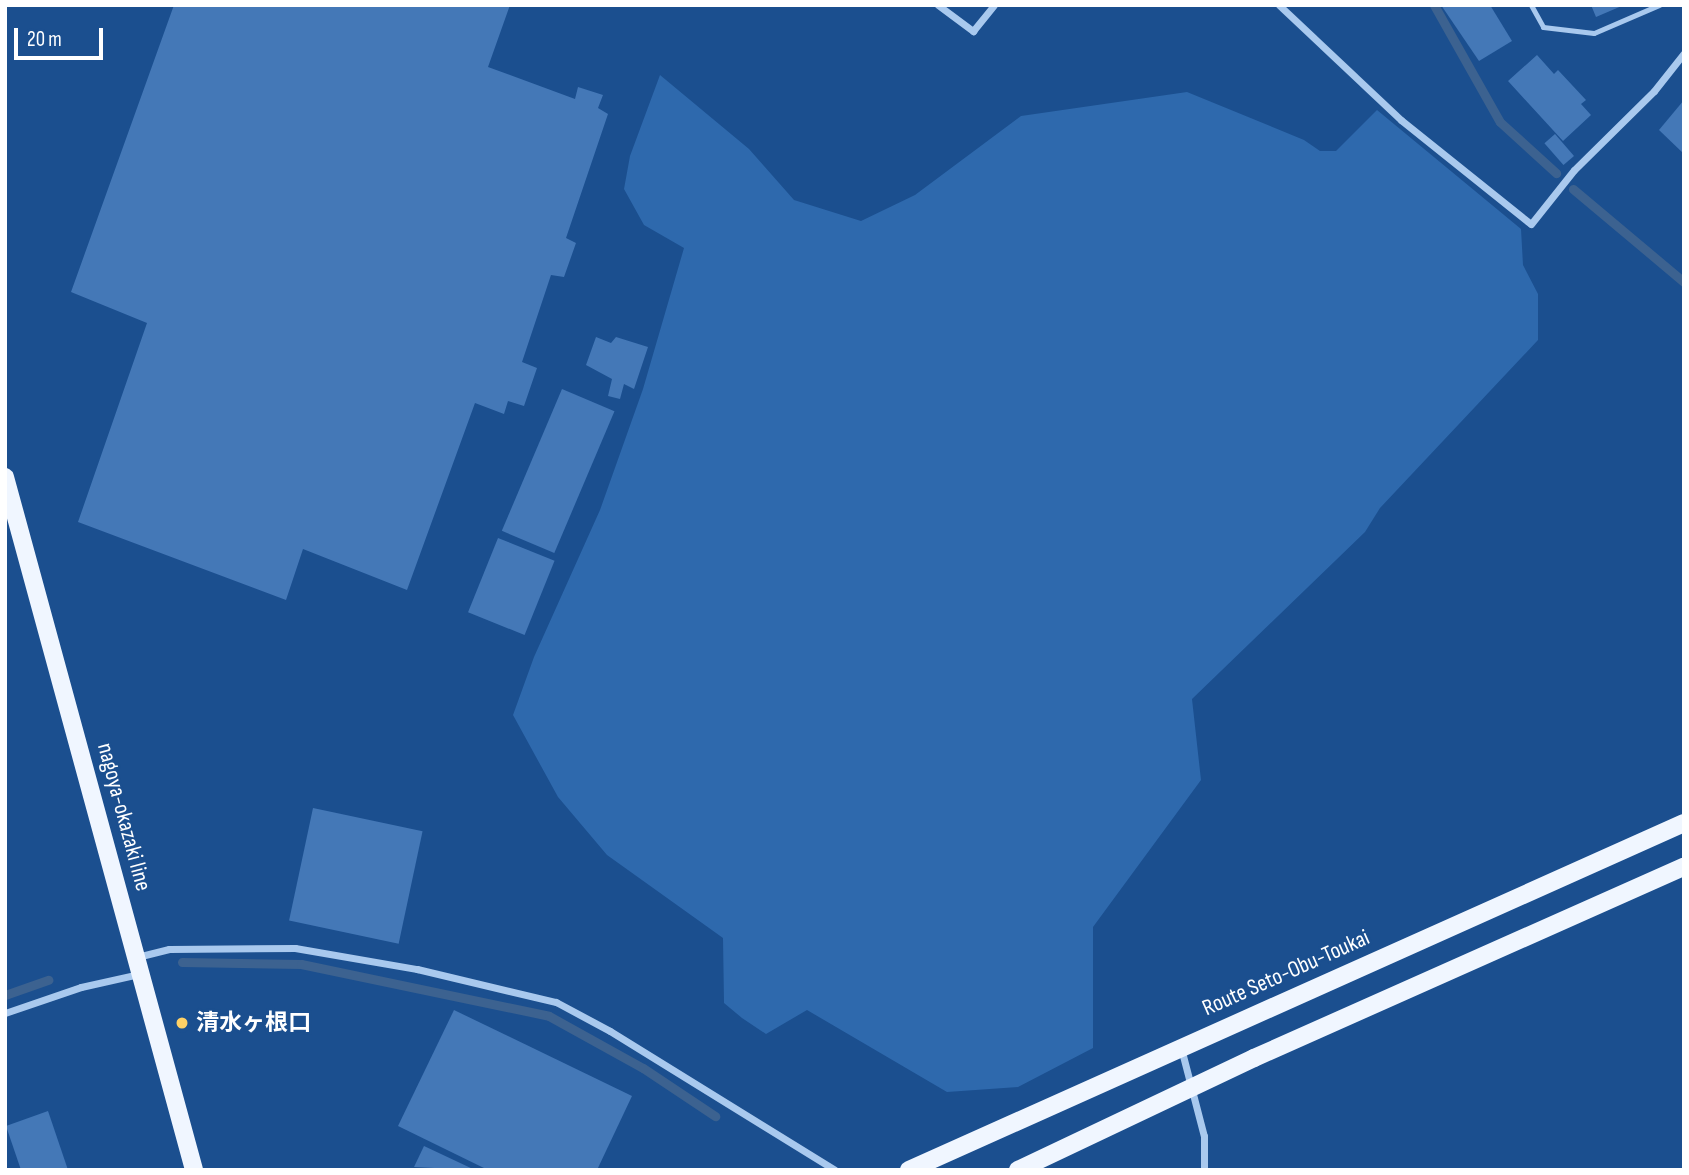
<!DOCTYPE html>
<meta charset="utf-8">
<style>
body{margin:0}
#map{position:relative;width:1689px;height:1175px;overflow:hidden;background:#1b4f8f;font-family:"Sofia Sans Condensed","Noto Sans JP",sans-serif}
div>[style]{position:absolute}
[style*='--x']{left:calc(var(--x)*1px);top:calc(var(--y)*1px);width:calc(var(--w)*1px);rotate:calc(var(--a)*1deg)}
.green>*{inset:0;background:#2e69ad}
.stream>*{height:9px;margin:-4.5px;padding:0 4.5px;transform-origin:4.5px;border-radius:4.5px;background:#3c6290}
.building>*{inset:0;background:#4478b7;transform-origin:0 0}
.service>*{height:5px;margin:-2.5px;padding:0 2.5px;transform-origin:2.5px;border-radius:2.5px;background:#a9c9ee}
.minor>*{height:7px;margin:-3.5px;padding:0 3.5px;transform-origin:3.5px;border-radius:3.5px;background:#a9c9ee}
.primary>*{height:18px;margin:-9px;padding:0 9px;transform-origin:9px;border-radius:9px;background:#f0f6ff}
.dots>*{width:19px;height:19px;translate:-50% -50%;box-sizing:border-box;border:4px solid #1b4f8f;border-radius:50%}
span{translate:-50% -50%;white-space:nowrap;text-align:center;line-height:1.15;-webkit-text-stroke:5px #1b4f8f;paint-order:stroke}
.street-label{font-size:23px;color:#fff}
.poi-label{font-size:23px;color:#fff;font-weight:700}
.left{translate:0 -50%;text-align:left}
.frame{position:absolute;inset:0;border:7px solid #fff;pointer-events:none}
.scale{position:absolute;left:14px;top:28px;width:89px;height:32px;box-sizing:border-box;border:4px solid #fff;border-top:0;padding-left:9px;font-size:21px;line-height:24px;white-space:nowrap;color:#fff;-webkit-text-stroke:5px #1b4f8f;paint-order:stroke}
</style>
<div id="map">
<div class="green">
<i style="clip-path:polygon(660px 75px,749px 149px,794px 200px,861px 221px,915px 195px,1021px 116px,1187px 92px,1304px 140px,1320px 151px,1336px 151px,1377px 110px,1521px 229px,1523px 265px,1538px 294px,1538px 340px,1380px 508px,1365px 532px,1192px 699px,1201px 780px,1093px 927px,1093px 1048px,1018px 1087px,947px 1092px,807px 1010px,766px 1034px,742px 1018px,724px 1003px,723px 938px,607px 855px,558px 797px,513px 715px,534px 657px,600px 510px,643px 389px,684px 248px,644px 225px,624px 189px,630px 156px)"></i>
</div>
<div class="stream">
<i style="--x:1434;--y:5;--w:134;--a:60.6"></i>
<i style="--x:1500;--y:122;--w:76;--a:42.3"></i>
<i style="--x:1573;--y:189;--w:145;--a:40"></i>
<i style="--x:182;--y:962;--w:119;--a:1"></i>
<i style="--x:301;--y:964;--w:253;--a:11.8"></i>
<i style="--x:549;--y:1016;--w:107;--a:29"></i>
<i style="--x:643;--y:1068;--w:87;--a:33.7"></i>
<i style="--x:5;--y:995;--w:46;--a:-19.2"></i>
</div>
<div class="building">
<i style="clip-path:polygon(174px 5px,510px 5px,488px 67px,575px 99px,578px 87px,603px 95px,598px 108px,608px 114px,566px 238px,576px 243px,564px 277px,551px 275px,522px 362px,537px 368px,524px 406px,508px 401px,504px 414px,475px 403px,407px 590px,303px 549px,286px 600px,78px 522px,147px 323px,71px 292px)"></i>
<i style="clip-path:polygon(1441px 5px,1490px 5px,1512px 41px,1479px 61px)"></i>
<i style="clip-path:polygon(1591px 5px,1624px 5px,1596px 17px)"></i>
<i style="clip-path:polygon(1537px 55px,1554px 74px,1558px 70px,1586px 100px,1581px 104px,1591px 115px,1563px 141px,1508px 81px)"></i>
<i style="clip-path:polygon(1684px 100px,1684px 154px,1659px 130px)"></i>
<i style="left:1555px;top:134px;width:29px;height:14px;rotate:49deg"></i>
<i style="clip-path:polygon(596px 337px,611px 343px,616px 337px,648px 347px,634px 389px,624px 384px,620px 399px,608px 396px,612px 379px,586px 365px)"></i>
<i style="left:562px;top:389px;width:57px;height:154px;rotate:23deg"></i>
<i style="left:498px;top:538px;width:61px;height:80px;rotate:22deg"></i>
<i style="left:313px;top:808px;width:112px;height:115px;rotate:12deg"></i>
<i style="clip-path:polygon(454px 1010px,632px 1096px,597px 1170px,488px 1170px,398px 1126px)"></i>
<i style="clip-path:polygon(48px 1111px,68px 1170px,21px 1170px,6px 1126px)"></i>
<i style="clip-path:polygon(424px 1146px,475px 1170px,414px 1167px)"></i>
</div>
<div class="service">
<i style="--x:1531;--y:5;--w:25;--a:61"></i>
<i style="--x:1543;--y:27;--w:51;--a:6.7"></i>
<i style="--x:1594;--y:33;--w:71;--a:-23.3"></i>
</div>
<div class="minor">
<i style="--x:938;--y:5;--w:44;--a:36.6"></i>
<i style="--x:973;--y:31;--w:33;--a:-51"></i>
<i style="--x:1279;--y:5;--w:168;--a:43.3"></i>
<i style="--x:1401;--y:120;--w:166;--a:38.7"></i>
<i style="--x:1531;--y:224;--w:69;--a:-51.5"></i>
<i style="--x:1574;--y:170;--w:112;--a:-44.6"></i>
<i style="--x:1654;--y:91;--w:48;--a:-51.7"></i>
<i style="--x:137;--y:957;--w:33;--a:-14"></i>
<i style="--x:169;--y:949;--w:126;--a:-0.5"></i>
<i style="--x:295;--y:948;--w:124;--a:9.8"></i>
<i style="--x:417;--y:969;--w:143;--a:13.4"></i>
<i style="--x:556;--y:1002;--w:61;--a:28.2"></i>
<i style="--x:610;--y:1031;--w:264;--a:31.7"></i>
<i style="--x:5;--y:1013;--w:80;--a:-18.9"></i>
<i style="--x:81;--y:987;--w:59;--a:-12.6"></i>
<i style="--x:1181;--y:1048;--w:91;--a:75.4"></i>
<i style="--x:1204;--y:1136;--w:34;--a:90"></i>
</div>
<div class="primary">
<i style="--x:5;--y:477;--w:718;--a:74.74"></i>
<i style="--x:909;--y:1170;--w:849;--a:-24.12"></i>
<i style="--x:1018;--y:1170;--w:261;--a:-25.4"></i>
<i style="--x:1254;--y:1058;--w:471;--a:-24"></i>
</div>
<div class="dots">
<i style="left:182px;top:1023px;background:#ffd166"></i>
</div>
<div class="street-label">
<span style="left:124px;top:817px;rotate:75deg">nagoya-okazaki line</span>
<span style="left:1286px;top:973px;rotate:-24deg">Route Seto-Obu-Toukai</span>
</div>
<div class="poi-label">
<span class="left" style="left:196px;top:1023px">清水ヶ根口</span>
</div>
<div class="frame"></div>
<div class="scale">20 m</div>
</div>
